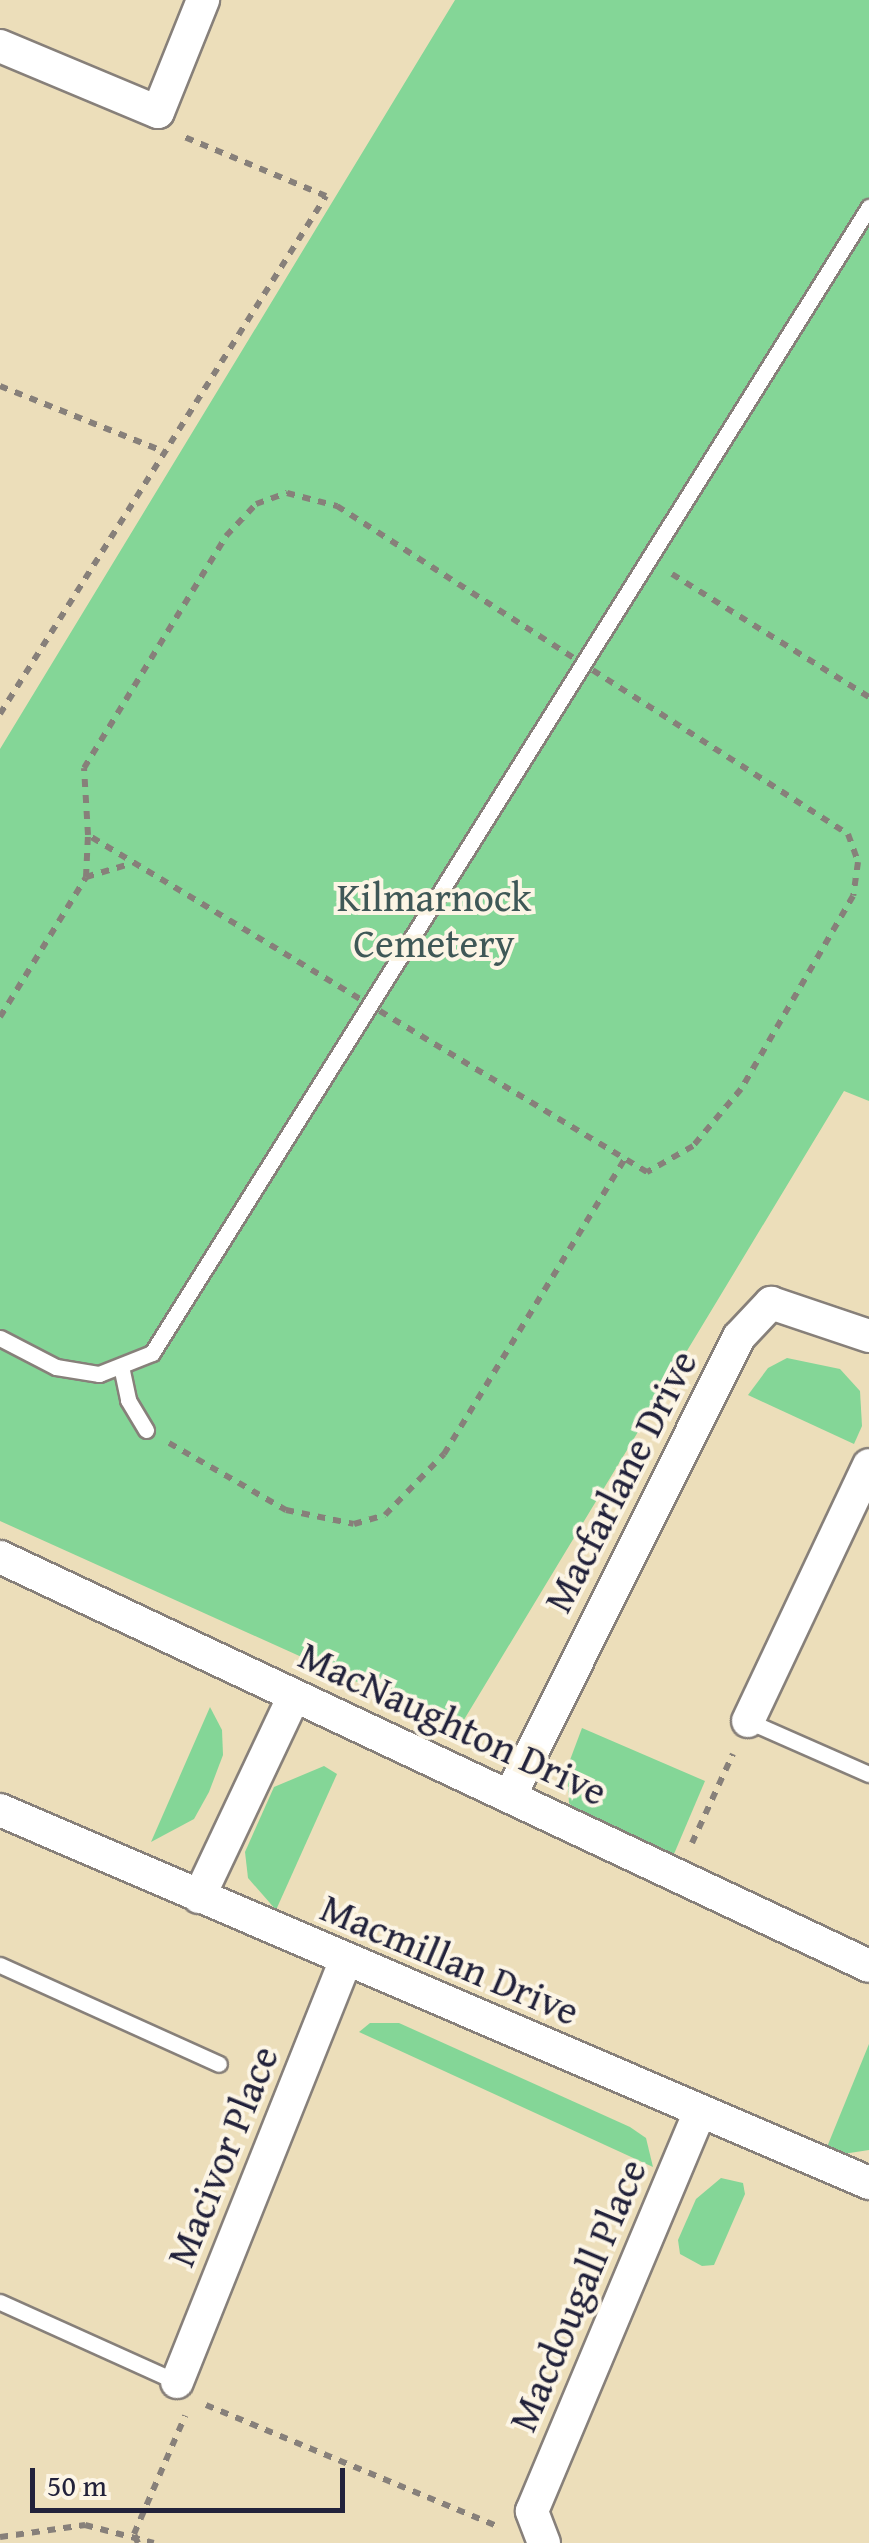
<!DOCTYPE html>
<style>
body{margin:0}
#map{position:relative;width:869px;height:2543px;overflow:hidden;background:#ecdeba;font-family:"Gentium Book Plus",serif}
div>[style]{position:absolute}
[style*='--x']{left:calc(var(--x)*1px);top:calc(var(--y)*1px);width:calc(var(--w)*1px);rotate:calc(var(--a)*1deg)}
.green>*{inset:0;background:#84d697}
.path>*{height:6px;margin-top:-3px;transform-origin:0;background:repeating-linear-gradient(90deg,#87807a 0 8px,transparent 0 16px)}
.roads{filter:drop-shadow(2px 0 #87807a) drop-shadow(-2px 0 #87807a) drop-shadow(0 2px #87807a) drop-shadow(0 -2px #87807a)}
.lane>*{height:15px;margin:-7.5px;padding:0 7.5px;transform-origin:7.5px;border-radius:7.5px;background:#fff}
.street>*{height:32px;margin:-16px;padding:0 16px;transform-origin:16px;border-radius:16px;background:#fff}
span{translate:-50% -50%;white-space:nowrap;text-align:center;line-height:1.15;-webkit-text-stroke:8px #fcf5e5;paint-order:stroke}
.park-label{font-size:40px;color:#3f5857}
.street-label{font-size:40px;color:#22223b}
.scale{position:absolute;left:30px;top:2468px;width:315px;height:45px;box-sizing:border-box;border:5px solid #22223b;border-top:0;padding-left:12px;font-size:30px;line-height:35px;white-space:nowrap;color:#22223b;-webkit-text-stroke:8px #fcf5e5;paint-order:stroke}
</style>
<div id="map">
<div class="green">
<i style="clip-path:polygon(455px 0,869px 0,869px 1101px,844px 1091px,459px 1728px,0 1521px,0 749px)"></i>
<i style="clip-path:polygon(787px 1358px,840px 1369px,860px 1391px,862px 1426px,854px 1444px,748px 1395px,768px 1368px)"></i>
<i style="clip-path:polygon(210px 1707px,222px 1730px,223px 1755px,209px 1792px,194px 1819px,151px 1842px)"></i>
<i style="clip-path:polygon(582px 1728px,705px 1781px,671px 1861px,583px 1818px,569px 1803px,567px 1768px)"></i>
<i style="clip-path:polygon(324px 1766px,337px 1774px,276px 1910px,248px 1878px,245px 1852px,274px 1787px)"></i>
<i style="clip-path:polygon(370px 2023px,399px 2023px,630px 2127px,646px 2138px,653px 2167px,359px 2032px)"></i>
<i style="clip-path:polygon(869px 2044px,869px 2150px,843px 2154px,827px 2147px)"></i>
<i style="clip-path:polygon(721px 2178px,743px 2183px,745px 2194px,714px 2265px,702px 2266px,680px 2254px,678px 2240px,696px 2199px)"></i>
</div>
<div class="path">
<i style="--x:0;--y:386;--w:178;--a:21.8"></i>
<i style="--x:287;--y:493;--w:52;--a:14.6"></i>
<i style="--x:337;--y:506;--w:607;--a:32.7"></i>
<i style="--x:848;--y:834;--w:30;--a:70"></i>
<i style="--x:858;--y:862;--w:34;--a:98"></i>
<i style="--x:853;--y:896;--w:223;--a:120.1"></i>
<i style="--x:741;--y:1089;--w:75;--a:130.1"></i>
<i style="--x:693;--y:1146;--w:53;--a:150.5"></i>
<i style="--x:647;--y:1172;--w:653;--a:-148.92"></i>
<i style="--x:88;--y:835;--w:67;--a:-93.4"></i>
<i style="--x:84;--y:768;--w:272;--a:-58.5"></i>
<i style="--x:226;--y:536;--w:44;--a:-46.8"></i>
<i style="--x:256;--y:504;--w:33;--a:-20"></i>
<i style="--x:672;--y:574;--w:232;--a:32"></i>
<i style="--x:0;--y:714;--w:612;--a:-57.82"></i>
<i style="--x:326;--y:196;--w:156;--a:-157.4"></i>
<i style="--x:86;--y:877;--w:42;--a:-87.3"></i>
<i style="--x:0;--y:1017;--w:164;--a:-58.4"></i>
<i style="--x:86;--y:877;--w:46;--a:-16.5"></i>
<i style="--x:169;--y:1443;--w:135;--a:29.8"></i>
<i style="--x:286;--y:1510;--w:69;--a:11.6"></i>
<i style="--x:354;--y:1524;--w:32;--a:-16"></i>
<i style="--x:385;--y:1515;--w:85;--a:-46"></i>
<i style="--x:444;--y:1454;--w:346;--a:-58.5"></i>
<i style="--x:692;--y:1843;--w:98;--a:-65.3"></i>
<i style="--x:206;--y:2405;--w:317;--a:22.6"></i>
<i style="--x:0;--y:2537;--w:86;--a:-8"></i>
<i style="--x:85;--y:2525;--w:71;--a:14.6"></i>
<i style="--x:138;--y:2543;--w:10;--a:-114"></i>
<i style="--x:134;--y:2534;--w:129;--a:-66.6"></i>
</div>
<div class="roads">
<div class="lane">
<i style="--x:0;--y:1338;--w:63;--a:27.4"></i>
<i style="--x:56;--y:1367;--w:44;--a:9.2"></i>
<i style="--x:99;--y:1374;--w:57;--a:-21.6"></i>
<i style="--x:152;--y:1353;--w:1352;--a:-57.97"></i>
<i style="--x:121;--y:1366;--w:35;--a:78"></i>
<i style="--x:128;--y:1400;--w:35;--a:59"></i>
<i style="--x:748;--y:1721;--w:132;--a:23.7"></i>
<i style="--x:0;--y:1965;--w:240;--a:24.3"></i>
<i style="--x:0;--y:2302;--w:194;--a:24.3"></i>
</div>
<div class="street">
<i style="--x:0;--y:46;--w:171;--a:22.7"></i>
<i style="--x:158;--y:112;--w:121;--a:-68.1"></i>
<i style="--x:0;--y:1557;--w:960;--a:25.2"></i>
<i style="--x:748;--y:1721;--w:283;--a:-64.7"></i>
<i style="--x:510;--y:1796;--w:513;--a:-63.48"></i>
<i style="--x:739;--y:1337;--w:47;--a:-46.7"></i>
<i style="--x:771;--y:1303;--w:103;--a:18.6"></i>
<i style="--x:0;--y:1810;--w:946;--a:23.23"></i>
<i style="--x:199;--y:1897;--w:222;--a:-64.7"></i>
<i style="--x:177;--y:2382;--w:453;--a:-68.2"></i>
<i style="--x:544;--y:2543;--w:34;--a:-111"></i>
<i style="--x:532;--y:2511;--w:434;--a:-67.2"></i>
</div>
</div>
<div class="park-label">
<span style="left:434px;top:920px">Kilmarnock<br>Cemetery</span>
</div>
<div class="street-label">
<span style="left:620px;top:1481px;rotate:-63deg">Macfarlane Drive</span>
<span style="left:453px;top:1723px;rotate:25deg">MacNaughton Drive</span>
<span style="left:450px;top:1959px;rotate:23deg">Macmillan Drive</span>
<span style="left:222px;top:2156px;rotate:-68deg">Macivor Place</span>
<span style="left:577px;top:2295px;rotate:-67deg">Macdougall Place</span>
</div>
<div class="scale">50 m</div>
</div>
